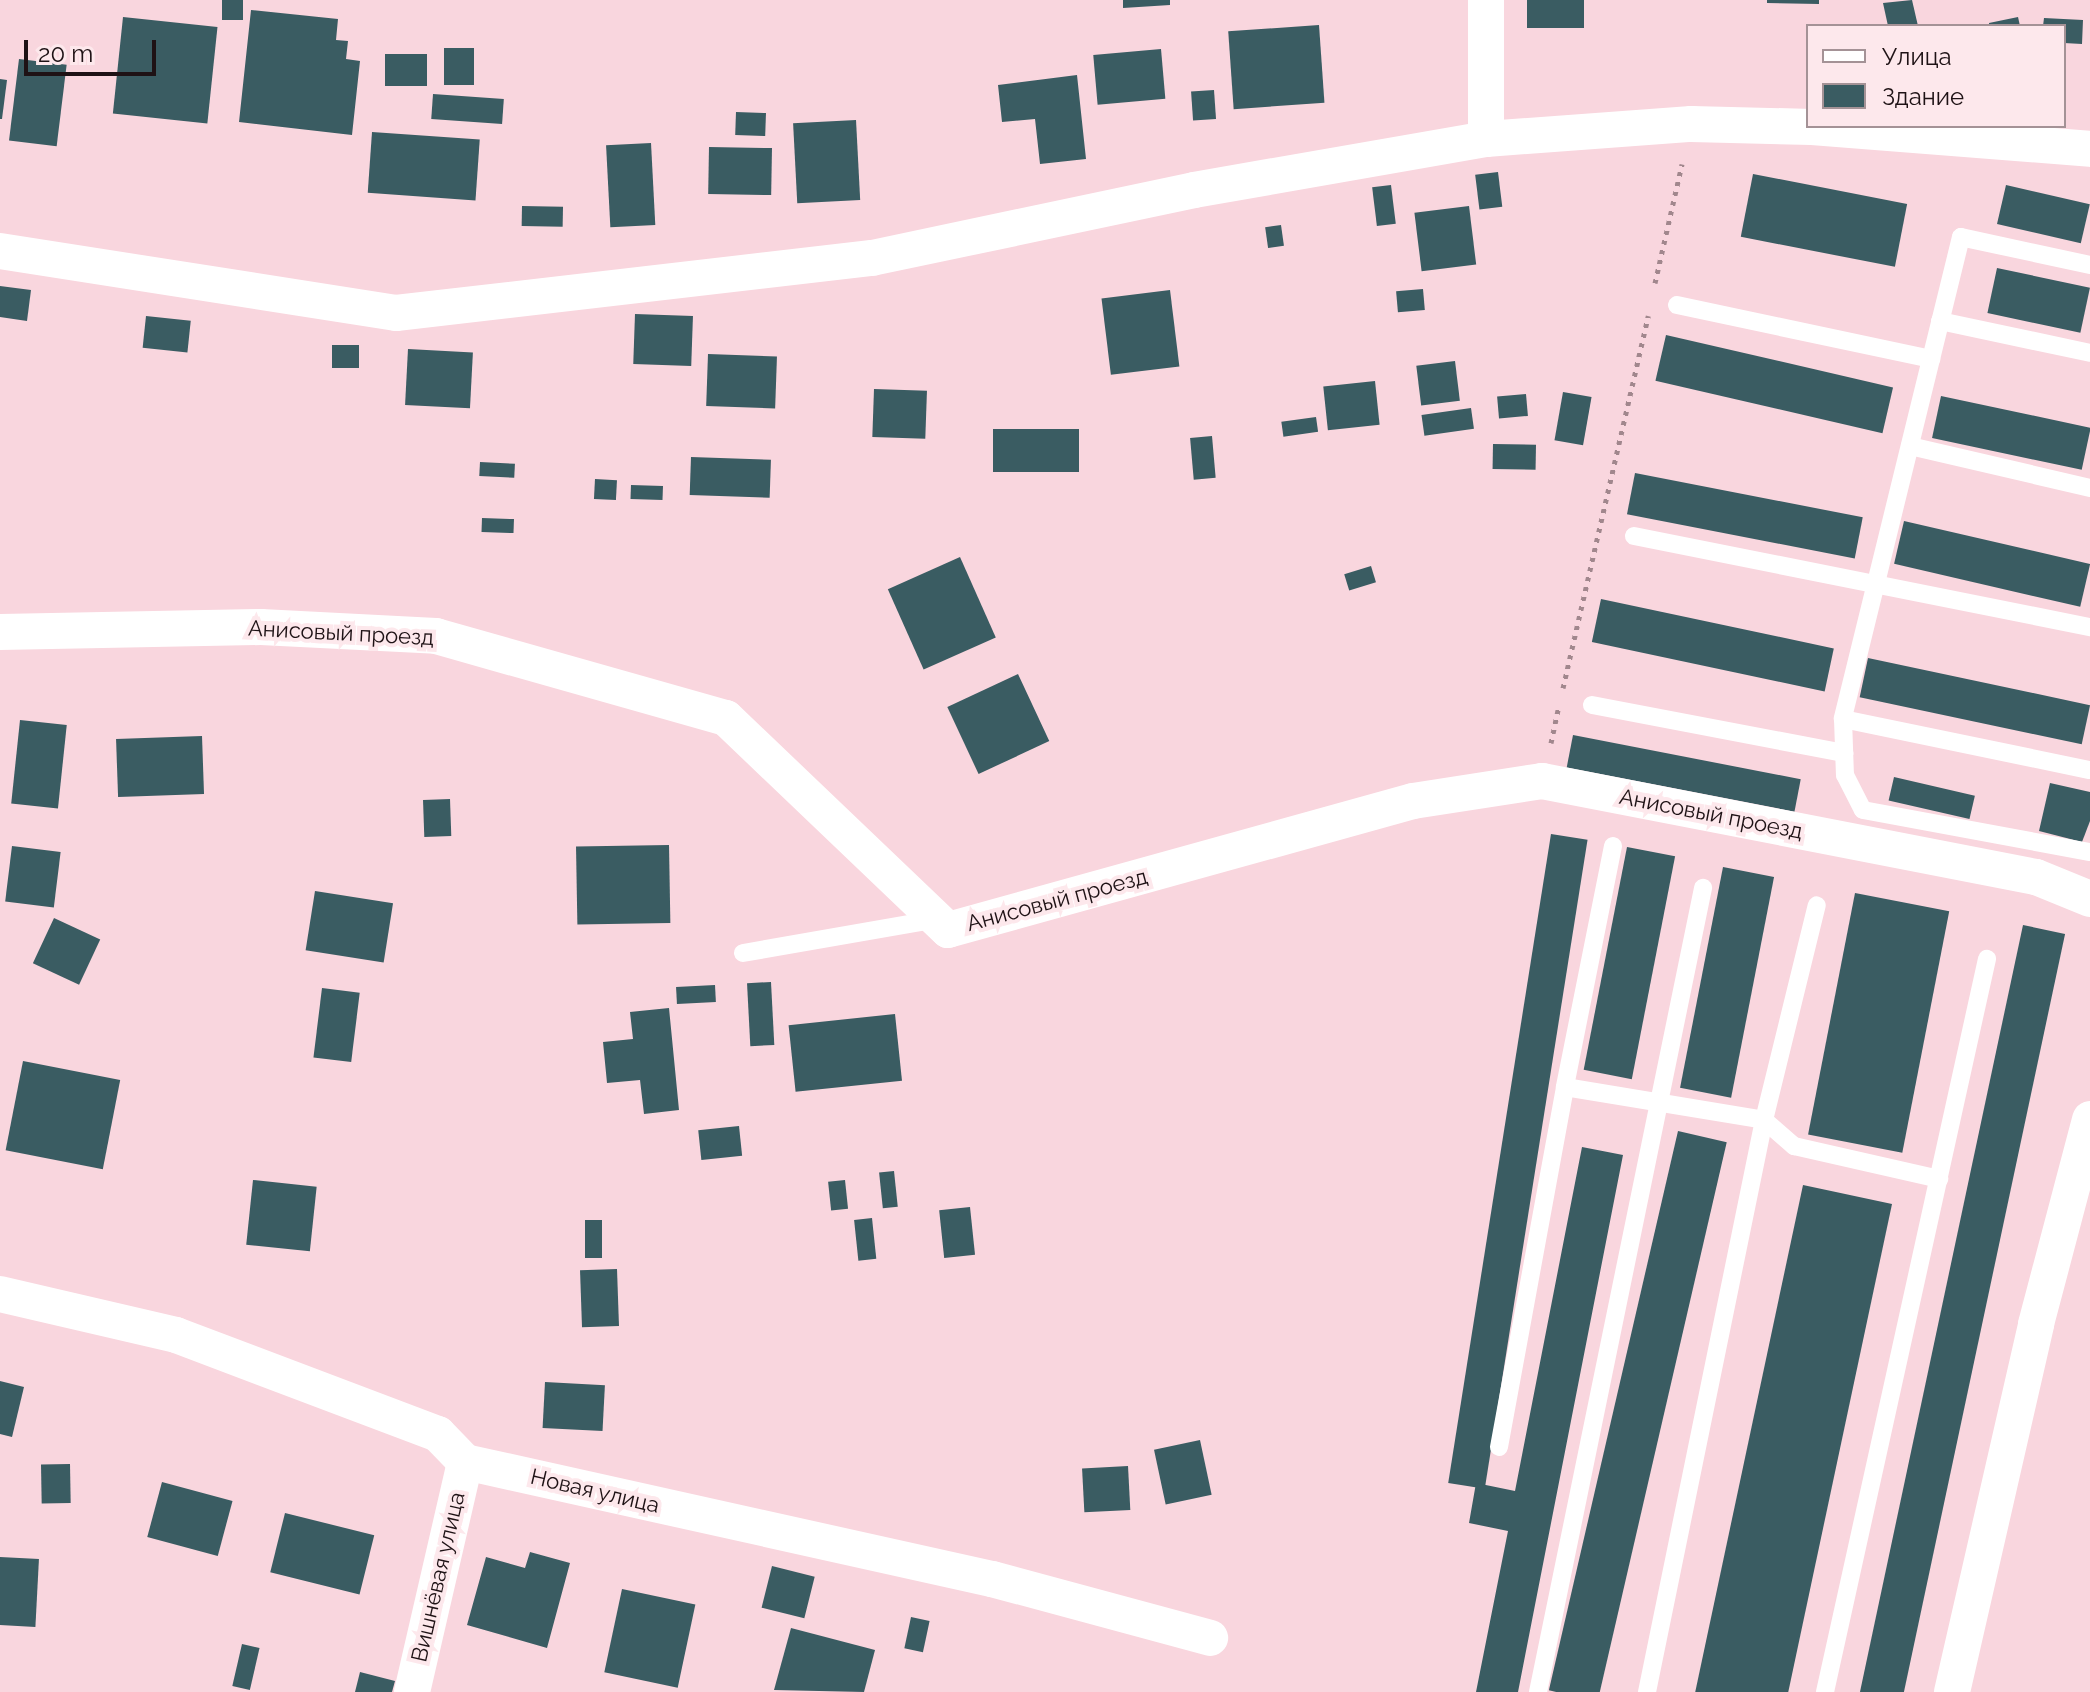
<!DOCTYPE html>
<meta charset="utf-8">
<style>
body{margin:0}
#map{position:relative;width:2090px;height:1692px;overflow:hidden;background:#f9d6de;font-family:Raleway,sans-serif}
div>[style]{position:absolute}
[style*='--x']{left:calc(var(--x)*1px);top:calc(var(--y)*1px);width:calc(var(--w)*1px);rotate:calc(var(--a)*1deg)}
.building>*{inset:0;background:#3a5c62;transform-origin:0 0}
.path>*{height:5px;margin-top:-2.5px;transform-origin:0;background:repeating-linear-gradient(90deg,#a1878d 0 4px,transparent 0 10px)}
.lane>*{height:18px;margin:-9px;padding:0 9px;transform-origin:9px;border-radius:9px;background:#fff}
.street>*{height:36px;margin:-18px;padding:0 18px;transform-origin:18px;border-radius:18px;background:#fff}
span{translate:-50% -50%;white-space:nowrap;text-align:center;line-height:1.15;-webkit-text-stroke:8px #fde8ec;paint-order:stroke}
.street-label{font-size:22px;color:#1e1215}
.legend{position:absolute;left:1806px;top:24px;width:260px;height:104px;box-sizing:border-box;background:#fde8ec;border:2px solid #a49296;margin:0;padding:10px 14px;list-style:none;font-size:24px;color:#1e1215}
.legend li{display:flex;align-items:center;gap:16px;height:40px}
.legend b{width:40px;border:2px solid #a49296}
.scale{position:absolute;left:24px;top:40px;width:132px;height:36px;box-sizing:border-box;border:4px solid #1e1215;border-top:0;padding-left:10px;font-size:24px;line-height:28px;white-space:nowrap;color:#1e1215;-webkit-text-stroke:6px #fde8ec;paint-order:stroke}
</style>
<div id="map">
<div class="building">
<i style="left:222px;top:0;width:21px;height:20px"></i>
<i style="clip-path:polygon(1123px 0,1170px 0,1170px 5px,1123px 8px)"></i>
<i style="left:1527px;top:0;width:57px;height:28px"></i>
<i style="clip-path:polygon(1767px 0,1819px 0,1819px 4px,1767px 3px)"></i>
<i style="clip-path:polygon(1912px 0,1918px 26px,1888px 26px,1883px 3px)"></i>
<i style="clip-path:polygon(251px 10px,338px 19px,336px 40px,348px 41px,346px 59px,360px 61px,352px 135px,239px 122px)"></i>
<i style="left:123px;top:17px;width:95px;height:97px;rotate:6deg"></i>
<i style="clip-path:polygon(2018px 17px,2020px 26px,1989px 26px,1989px 23px)"></i>
<i style="clip-path:polygon(2044px 18px,2083px 20px,2082px 44px,2064px 43px,2064px 26px,2043px 26px)"></i>
<i style="left:1319px;top:25px;width:78px;height:91px;rotate:86deg"></i>
<i style="left:444px;top:48px;width:30px;height:37px"></i>
<i style="left:1161px;top:49px;width:50px;height:68px;rotate:85deg"></i>
<i style="left:385px;top:54px;width:42px;height:32px"></i>
<i style="left:19px;top:59px;width:48px;height:82px;rotate:7deg"></i>
<i style="clip-path:polygon(1077px 75px,1086px 159px,1040px 164px,1035px 119px,1002px 122px,998px 85px)"></i>
<i style="clip-path:polygon(0 79px,7px 80px,2px 119px,0 119px)"></i>
<i style="left:1214px;top:90px;width:29px;height:23px;rotate:86deg"></i>
<i style="left:433px;top:94px;width:71px;height:25px;rotate:4deg"></i>
<i style="left:736px;top:112px;width:30px;height:23px;rotate:2deg"></i>
<i style="left:856px;top:120px;width:80px;height:63px;rotate:87deg"></i>
<i style="left:372px;top:132px;width:108px;height:61px;rotate:4deg"></i>
<i style="left:651px;top:143px;width:82px;height:45px;rotate:87deg"></i>
<i style="left:709px;top:147px;width:63px;height:47px;rotate:1deg"></i>
<i style="left:1498px;top:172px;width:35px;height:23px;rotate:83deg"></i>
<i style="left:1753px;top:174px;width:157px;height:64px;rotate:11deg"></i>
<i style="left:1391px;top:185px;width:39px;height:19px;rotate:83deg"></i>
<i style="left:2006px;top:185px;width:86px;height:40px;rotate:13deg"></i>
<i style="left:522px;top:206px;width:41px;height:20px;rotate:1deg"></i>
<i style="left:1469px;top:206px;width:59px;height:55px;rotate:83deg"></i>
<i style="left:1281px;top:225px;width:21px;height:16px;rotate:82deg"></i>
<i style="left:1997px;top:268px;width:95px;height:46px;rotate:12deg"></i>
<i style="clip-path:polygon(0 286px,31px 290px,27px 321px,0 317px)"></i>
<i style="left:1423px;top:289px;width:21px;height:27px;rotate:85deg"></i>
<i style="left:1170px;top:290px;width:77px;height:69px;rotate:83deg"></i>
<i style="left:635px;top:314px;width:58px;height:50px;rotate:2deg"></i>
<i style="left:146px;top:316px;width:45px;height:32px;rotate:6deg"></i>
<i style="left:1666px;top:335px;width:233px;height:47px;rotate:13deg"></i>
<i style="left:332px;top:345px;width:27px;height:23px"></i>
<i style="left:408px;top:349px;width:65px;height:56px;rotate:3deg"></i>
<i style="left:708px;top:354px;width:69px;height:52px;rotate:2deg"></i>
<i style="left:1455px;top:361px;width:40px;height:39px;rotate:83deg"></i>
<i style="left:1375px;top:381px;width:44px;height:52px;rotate:84deg"></i>
<i style="left:874px;top:389px;width:53px;height:48px;rotate:2deg"></i>
<i style="left:1563px;top:392px;width:29px;height:49px;rotate:10deg"></i>
<i style="left:1526px;top:394px;width:22px;height:29px;rotate:85deg"></i>
<i style="left:1941px;top:396px;width:153px;height:43px;rotate:12deg"></i>
<i style="left:1471px;top:408px;width:21px;height:50px;rotate:82deg"></i>
<i style="left:1316px;top:417px;width:15px;height:35px;rotate:82deg"></i>
<i style="left:993px;top:429px;width:86px;height:43px"></i>
<i style="left:1212px;top:436px;width:42px;height:22px;rotate:85deg"></i>
<i style="left:1493px;top:444px;width:43px;height:25px;rotate:1deg"></i>
<i style="left:691px;top:457px;width:80px;height:38px;rotate:2deg"></i>
<i style="left:480px;top:462px;width:35px;height:14px;rotate:3deg"></i>
<i style="left:1635px;top:473px;width:232px;height:42px;rotate:11deg"></i>
<i style="left:595px;top:479px;width:22px;height:20px;rotate:3deg"></i>
<i style="left:631px;top:485px;width:32px;height:14px;rotate:2deg"></i>
<i style="left:482px;top:518px;width:32px;height:14px;rotate:2deg"></i>
<i style="left:1904px;top:521px;width:191px;height:44px;rotate:13deg"></i>
<i style="left:960px;top:557px;width:88px;height:79px;rotate:66deg"></i>
<i style="left:1371px;top:566px;width:17px;height:28px;rotate:73deg"></i>
<i style="left:1601px;top:599px;width:238px;height:44px;rotate:12deg"></i>
<i style="left:1868px;top:658px;width:227px;height:40px;rotate:12deg"></i>
<i style="left:1018px;top:674px;width:74px;height:78px;rotate:65deg"></i>
<i style="left:20px;top:720px;width:47px;height:84px;rotate:6deg"></i>
<i style="left:1573px;top:735px;width:232px;height:33px;rotate:11deg"></i>
<i style="left:202px;top:736px;width:58px;height:86px;rotate:88deg"></i>
<i style="left:1894px;top:777px;width:83px;height:24px;rotate:13deg"></i>
<i style="clip-path:polygon(2050px 783px,2090px 792px,2090px 821px,2082px 842px,2039px 831px)"></i>
<i style="left:450px;top:799px;width:37px;height:27px;rotate:88deg"></i>
<i style="left:1551px;top:834px;width:37px;height:657px;rotate:9deg"></i>
<i style="left:669px;top:845px;width:78px;height:93px;rotate:89deg"></i>
<i style="left:12px;top:846px;width:49px;height:56px;rotate:7deg"></i>
<i style="left:1627px;top:847px;width:49px;height:227px;rotate:11deg"></i>
<i style="left:1723px;top:867px;width:52px;height:225px;rotate:11deg"></i>
<i style="left:315px;top:891px;width:79px;height:60px;rotate:9deg"></i>
<i style="left:1855px;top:893px;width:96px;height:246px;rotate:11deg"></i>
<i style="left:54px;top:918px;width:51px;height:50px;rotate:25deg"></i>
<i style="left:2023px;top:925px;width:43px;height:786px;rotate:12deg"></i>
<i style="left:771px;top:982px;width:63px;height:24px;rotate:87deg"></i>
<i style="left:715px;top:985px;width:17px;height:39px;rotate:87deg"></i>
<i style="left:322px;top:988px;width:38px;height:70px;rotate:7deg"></i>
<i style="clip-path:polygon(669px 1008px,679px 1110px,644px 1114px,640px 1080px,607px 1083px,603px 1042px,633px 1039px,630px 1012px)"></i>
<i style="left:895px;top:1014px;width:67px;height:107px;rotate:84deg"></i>
<i style="left:23px;top:1061px;width:99px;height:91px;rotate:11deg"></i>
<i style="left:739px;top:1126px;width:30px;height:41px;rotate:84deg"></i>
<i style="left:1678px;top:1131px;width:50px;height:574px;rotate:13deg"></i>
<i style="clip-path:polygon(1582px 1147px,1623px 1155px,1518px 1692px,1476px 1692px,1508px 1531px,1469px 1523px,1476px 1483px,1515px 1491px)"></i>
<i style="left:894px;top:1171px;width:36px;height:15px;rotate:84deg"></i>
<i style="left:253px;top:1180px;width:64px;height:65px;rotate:6deg"></i>
<i style="left:845px;top:1180px;width:29px;height:17px;rotate:84deg"></i>
<i style="left:1803px;top:1185px;width:91px;height:519px;rotate:12deg"></i>
<i style="left:970px;top:1207px;width:48px;height:31px;rotate:84deg"></i>
<i style="left:872px;top:1218px;width:41px;height:18px;rotate:84deg"></i>
<i style="left:585px;top:1220px;width:17px;height:38px"></i>
<i style="left:617px;top:1269px;width:57px;height:37px;rotate:88deg"></i>
<i style="clip-path:polygon(0 1381px,24px 1387px,12px 1437px,0 1434px)"></i>
<i style="left:545px;top:1382px;width:60px;height:46px;rotate:3deg"></i>
<i style="left:1200px;top:1440px;width:56px;height:47px;rotate:78deg"></i>
<i style="left:70px;top:1464px;width:39px;height:29px;rotate:89deg"></i>
<i style="left:1128px;top:1466px;width:44px;height:46px;rotate:87deg"></i>
<i style="left:162px;top:1482px;width:73px;height:57px;rotate:15deg"></i>
<i style="left:285px;top:1513px;width:92px;height:61px;rotate:14deg"></i>
<i style="clip-path:polygon(530px 1552px,570px 1563px,547px 1648px,467px 1625px,486px 1557px,525px 1568px)"></i>
<i style="left:0;top:1557px;width:39px;height:68px;rotate:3deg"></i>
<i style="left:772px;top:1566px;width:44px;height:43px;rotate:14deg"></i>
<i style="left:622px;top:1589px;width:75px;height:85px;rotate:12deg"></i>
<i style="left:911px;top:1617px;width:19px;height:32px;rotate:12deg"></i>
<i style="clip-path:polygon(791px 1628px,875px 1650px,864px 1692px,774px 1690px)"></i>
<i style="left:242px;top:1644px;width:18px;height:43px;rotate:13deg"></i>
<i style="clip-path:polygon(360px 1672px,395px 1681px,392px 1692px,355px 1692px)"></i>
</div>
<div class="path">
<i style="--x:1655;--y:283;--w:122;--a:-77.2"></i>
<i style="--x:1563;--y:688;--w:382;--a:-77.1"></i>
<i style="--x:1551;--y:743;--w:38;--a:-78"></i>
</div>
<div class="lane">
<i style="--x:2090;--y:265;--w:132;--a:-167.8"></i>
<i style="--x:1961;--y:237;--w:496;--a:103.8"></i>
<i style="--x:1843;--y:719;--w:56;--a:88"></i>
<i style="--x:1845;--y:775;--w:39;--a:63"></i>
<i style="--x:1863;--y:810;--w:231;--a:10.5"></i>
<i style="--x:1677;--y:305;--w:260;--a:12"></i>
<i style="--x:1940;--y:321;--w:153;--a:12"></i>
<i style="--x:1910;--y:446;--w:185;--a:13.1"></i>
<i style="--x:1634;--y:536;--w:465;--a:11.3"></i>
<i style="--x:1592;--y:705;--w:257;--a:10.8"></i>
<i style="--x:1843;--y:719;--w:252;--a:11.7"></i>
<i style="--x:1613;--y:846;--w:246;--a:101.3"></i>
<i style="--x:1565;--y:1087;--w:202;--a:9.4"></i>
<i style="--x:1764;--y:1120;--w:40;--a:41"></i>
<i style="--x:1794;--y:1146;--w:149;--a:12.8"></i>
<i style="--x:743;--y:953;--w:197;--a:-9.9"></i>
<i style="--x:1499;--y:1447;--w:366;--a:-79.6"></i>
<i style="--x:1538;--y:1692;--w:821;--a:-78.4"></i>
<i style="--x:1647;--y:1692;--w:584;--a:-78.44"></i>
<i style="--x:1764;--y:1120;--w:221;--a:-76.2"></i>
<i style="--x:1825;--y:1692;--w:751;--a:-77.54"></i>
</div>
<div class="street">
<i style="--x:1486;--y:0;--w:139;--a:90"></i>
<i style="--x:0;--y:251;--w:401;--a:8.9"></i>
<i style="--x:396;--y:313;--w:479;--a:-6.6"></i>
<i style="--x:872;--y:258;--w:329;--a:-11.9"></i>
<i style="--x:1194;--y:190;--w:296;--a:-9.9"></i>
<i style="--x:1486;--y:139;--w:206;--a:-4.2"></i>
<i style="--x:1691;--y:124;--w:121;--a:1.4"></i>
<i style="--x:1812;--y:127;--w:279;--a:4.5"></i>
<i style="--x:0;--y:632;--w:261;--a:-1.1"></i>
<i style="--x:261;--y:627;--w:175;--a:2.9"></i>
<i style="--x:436;--y:636;--w:301;--a:15.8"></i>
<i style="--x:726;--y:718;--w:307;--a:43.7"></i>
<i style="--x:948;--y:930;--w:483;--a:-15.5"></i>
<i style="--x:1413;--y:801;--w:131;--a:-8.8"></i>
<i style="--x:1542;--y:781;--w:503;--a:11"></i>
<i style="--x:2036;--y:877;--w:58;--a:22.2"></i>
<i style="--x:0;--y:1294;--w:181;--a:13.1"></i>
<i style="--x:176;--y:1335;--w:280;--a:20.7"></i>
<i style="--x:438;--y:1434;--w:39;--a:46"></i>
<i style="--x:465;--y:1462;--w:540;--a:12.52"></i>
<i style="--x:992;--y:1579;--w:226;--a:15.1"></i>
<i style="--x:412;--y:1692;--w:236;--a:-77"></i>
<i style="--x:1952;--y:1692;--w:377;--a:-77.1"></i>
<i style="--x:2036;--y:1324;--w:212;--a:-75.2"></i>
</div>
<div class="street-label">
<span style="left:341px;top:633px;rotate:3deg">Анисовый проезд</span>
<span style="left:1711px;top:814px;rotate:11deg">Анисовый проезд</span>
<span style="left:1057px;top:900px;rotate:-15deg">Анисовый проезд</span>
<span style="left:595px;top:1491px;rotate:13deg">Новая улица</span>
<span style="left:438px;top:1577px;rotate:-77deg">Вишнёвая улица</span>
</div>
<ul class="legend">
<li><b style="height:10px;background:#fff"></b>Улица</li>
<li><b style="height:22px;background:#3a5c62"></b>Здание</li>
</ul>
<div class="scale">20 m</div>
</div>
